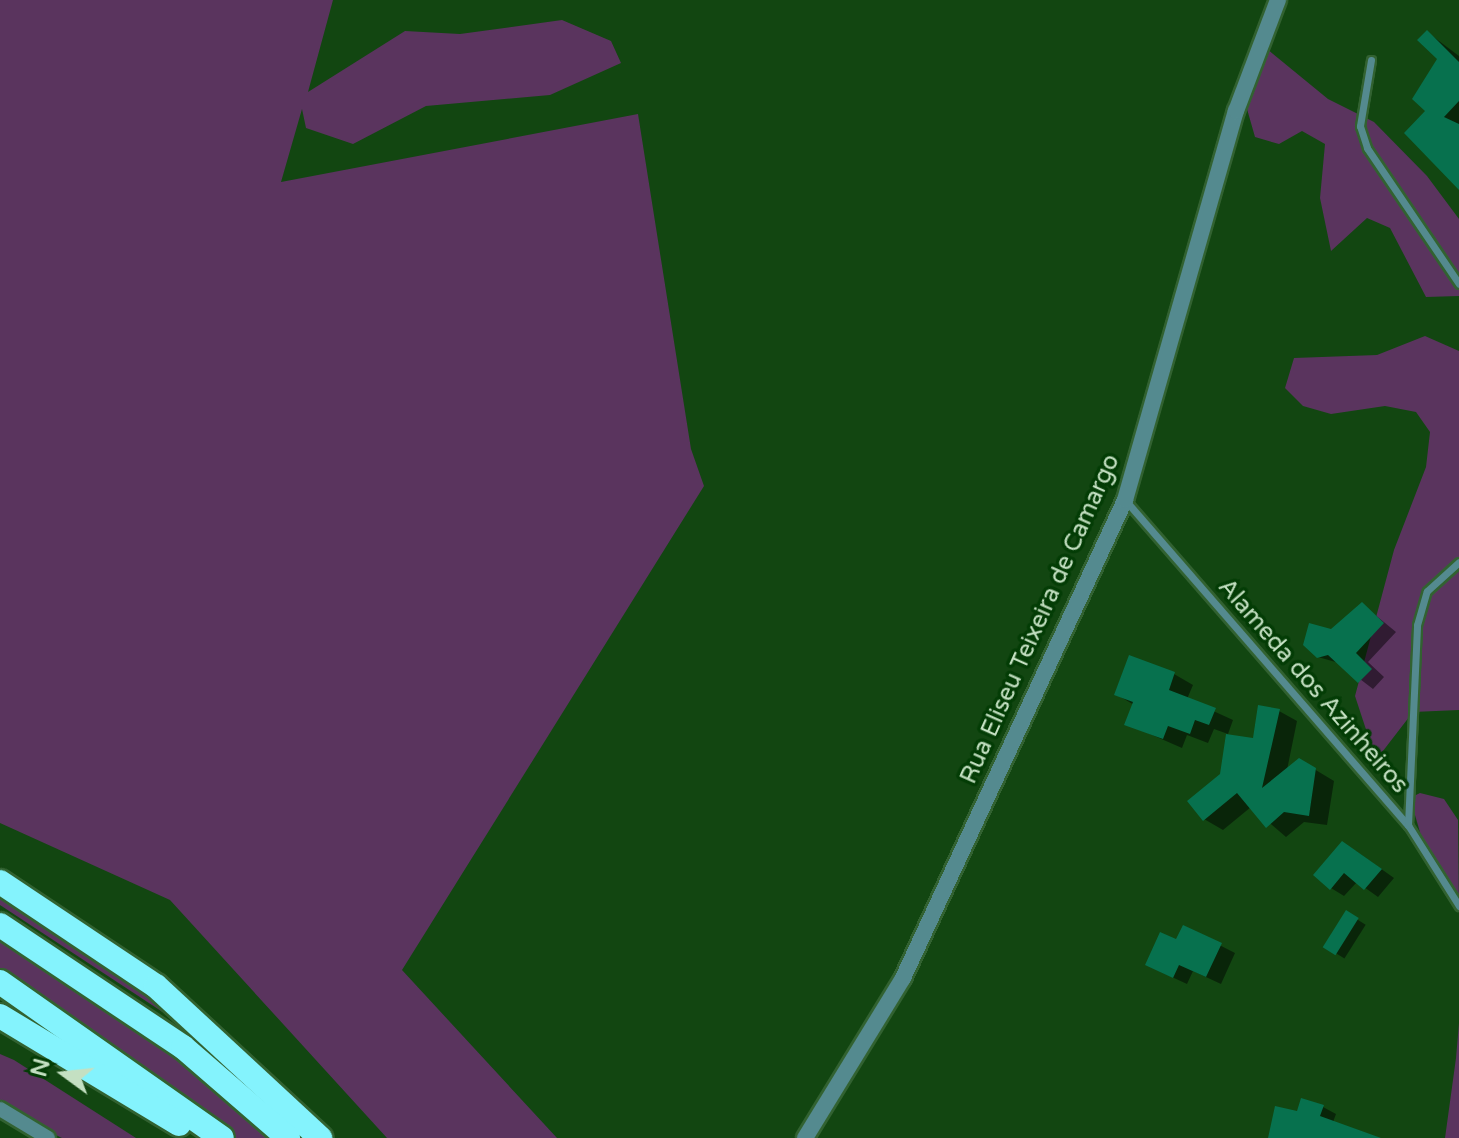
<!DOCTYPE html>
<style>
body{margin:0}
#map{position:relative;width:1459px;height:1138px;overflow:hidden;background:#124611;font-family:"Varela Round",sans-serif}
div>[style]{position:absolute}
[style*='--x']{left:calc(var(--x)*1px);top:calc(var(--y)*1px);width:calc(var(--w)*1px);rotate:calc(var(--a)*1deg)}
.green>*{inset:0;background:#5a345e}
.shadow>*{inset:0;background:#0007;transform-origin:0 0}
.building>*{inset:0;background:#07714e;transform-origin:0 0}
.roads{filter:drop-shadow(2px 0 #326231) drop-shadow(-2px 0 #326231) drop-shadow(0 2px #326231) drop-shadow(0 -2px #326231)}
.service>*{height:7px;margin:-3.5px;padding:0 3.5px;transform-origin:3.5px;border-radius:3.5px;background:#548a8f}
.minor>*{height:14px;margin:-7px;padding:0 7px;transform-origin:7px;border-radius:7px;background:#548a8f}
.tertiary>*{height:16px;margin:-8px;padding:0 8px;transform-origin:8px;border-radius:8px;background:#548a8f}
.motorway>*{height:24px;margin:-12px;padding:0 12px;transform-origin:12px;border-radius:12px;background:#84f3fd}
span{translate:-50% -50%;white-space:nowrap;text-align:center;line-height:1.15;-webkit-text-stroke:7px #033c05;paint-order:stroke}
.street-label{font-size:24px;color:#c4e0c2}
.north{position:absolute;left:24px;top:1034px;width:80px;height:80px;-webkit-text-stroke:6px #033c05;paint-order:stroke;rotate:285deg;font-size:22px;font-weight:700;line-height:32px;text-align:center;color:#c4e0c2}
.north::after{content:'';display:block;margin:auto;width:28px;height:36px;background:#c4e0c2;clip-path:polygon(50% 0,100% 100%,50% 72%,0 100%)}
</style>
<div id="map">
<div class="green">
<i style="clip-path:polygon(0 0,333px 0,308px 92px,405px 31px,460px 34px,562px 20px,611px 41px,621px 63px,550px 95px,426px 106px,353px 144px,306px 128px,302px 109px,281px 182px,638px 114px,691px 449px,704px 486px,402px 970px,557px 1138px,387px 1138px,170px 900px,0 823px)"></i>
<i style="clip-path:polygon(1267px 49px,1328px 99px,1374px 122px,1427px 176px,1459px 219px,1459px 296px,1426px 297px,1390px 228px,1367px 218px,1331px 251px,1320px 198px,1325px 144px,1302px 131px,1279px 144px,1255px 137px,1247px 109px,1249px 67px)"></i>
<i style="clip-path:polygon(1425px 336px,1459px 351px,1459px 710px,1413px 712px,1376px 760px,1355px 696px,1394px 550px,1426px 467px,1430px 432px,1416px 412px,1385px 406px,1331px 414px,1303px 406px,1285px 388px,1294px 358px,1377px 355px)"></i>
<i style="clip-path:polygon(1420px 793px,1444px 799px,1458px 820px,1459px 912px,1424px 846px,1410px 798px)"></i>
<i style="clip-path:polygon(0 887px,95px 950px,193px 1032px,0 905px)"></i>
<i style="clip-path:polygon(0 939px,157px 1042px,272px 1138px,231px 1138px,147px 1070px,0 973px)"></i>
<i style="clip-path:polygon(1459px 1023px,1459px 1138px,1445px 1138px,1456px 1058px)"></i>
<i style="clip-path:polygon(0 1054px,14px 1060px,136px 1138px,62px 1138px,0 1108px)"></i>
</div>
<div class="shadow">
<i style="clip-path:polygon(1427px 32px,1459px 56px,1459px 187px,1427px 111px,1439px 59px)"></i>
<i style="clip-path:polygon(1362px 604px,1396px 632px,1368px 662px,1384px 677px,1373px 689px,1339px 663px,1318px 657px,1331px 631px)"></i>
<i style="clip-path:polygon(1174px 674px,1193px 685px,1187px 699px,1233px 720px,1228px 734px,1214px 729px,1208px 743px,1187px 735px,1182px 748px,1127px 724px,1134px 705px,1116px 694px)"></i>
<i style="clip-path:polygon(1279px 711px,1297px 721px,1287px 770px,1299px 760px,1334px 781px,1327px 825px,1304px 822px,1286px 837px,1251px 807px,1223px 830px,1204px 819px,1222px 775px)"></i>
<i style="clip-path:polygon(1356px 851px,1394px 878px,1378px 897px,1357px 882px,1344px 896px,1331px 888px)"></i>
<i style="left:1347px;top:913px;width:22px;height:40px;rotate:32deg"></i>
<i style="clip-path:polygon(1184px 927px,1235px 953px,1221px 984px,1193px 971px,1187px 984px,1161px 972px)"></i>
<i style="clip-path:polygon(1323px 1107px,1336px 1114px,1333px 1122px,1378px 1138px,1298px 1114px)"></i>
</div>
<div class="building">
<i style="clip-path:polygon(1427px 30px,1459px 62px,1459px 101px,1444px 117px,1459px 124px,1459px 190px,1404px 133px,1425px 111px,1412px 99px,1437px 59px,1417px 40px)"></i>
<i style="clip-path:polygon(1362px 602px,1384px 623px,1356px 653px,1372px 669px,1358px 683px,1328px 655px,1317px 658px,1303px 645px,1309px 623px,1331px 629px)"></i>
<i style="clip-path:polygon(1129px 655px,1175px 672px,1169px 690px,1216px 708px,1209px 725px,1195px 720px,1190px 734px,1168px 726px,1163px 739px,1124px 725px,1133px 702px,1114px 695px)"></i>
<i style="clip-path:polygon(1258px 705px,1280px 709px,1262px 788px,1299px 758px,1316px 768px,1309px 816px,1284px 812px,1266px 828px,1237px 793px,1203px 821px,1187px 801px,1220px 774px,1226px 734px,1253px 738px)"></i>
<i style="clip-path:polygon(1342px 841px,1382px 869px,1364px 890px,1344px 873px,1330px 890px,1313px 875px)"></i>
<i style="left:1346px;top:910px;width:15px;height:44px;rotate:32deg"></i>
<i style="clip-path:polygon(1183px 925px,1222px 943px,1206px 977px,1179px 965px,1173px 978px,1145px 965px,1160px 932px,1176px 939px)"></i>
<i style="clip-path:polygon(1301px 1098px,1324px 1105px,1320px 1116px,1381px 1138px,1268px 1138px,1275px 1106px,1297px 1111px)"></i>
</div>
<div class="roads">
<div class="service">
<i style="--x:1371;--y:60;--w:67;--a:99.5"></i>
<i style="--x:1360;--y:126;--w:23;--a:72"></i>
<i style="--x:1367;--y:148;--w:164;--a:55.9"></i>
<i style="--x:1126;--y:501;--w:430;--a:49"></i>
<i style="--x:1408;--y:825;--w:96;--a:57.8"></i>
<i style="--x:1408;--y:825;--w:200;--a:-87.4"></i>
<i style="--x:1417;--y:625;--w:35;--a:-74"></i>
<i style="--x:1427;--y:591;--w:43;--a:-42.2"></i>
</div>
<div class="minor">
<i style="--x:0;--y:1109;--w:56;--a:31.1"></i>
</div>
<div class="tertiary">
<i style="--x:805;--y:1138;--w:188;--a:-58.5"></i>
<i style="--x:903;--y:978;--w:527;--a:-65.09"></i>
<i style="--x:1125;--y:500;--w:405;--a:-74.1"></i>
<i style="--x:1236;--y:111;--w:119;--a:-69.3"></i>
</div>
<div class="motorway">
<i style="--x:0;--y:882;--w:187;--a:33.7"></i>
<i style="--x:156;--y:986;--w:224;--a:42.8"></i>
<i style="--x:0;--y:925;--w:220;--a:33.7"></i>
<i style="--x:183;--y:1047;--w:139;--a:40.9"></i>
<i style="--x:0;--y:982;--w:271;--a:35.1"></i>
<i style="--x:0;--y:1016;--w:209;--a:31.1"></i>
</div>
</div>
<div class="street-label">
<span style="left:1040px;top:619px;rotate:-66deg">Rua Eliseu Teixeira de Camargo</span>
<span style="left:1313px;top:686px;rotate:49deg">Alameda dos Azinheiros</span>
</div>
<div class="north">N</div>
</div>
